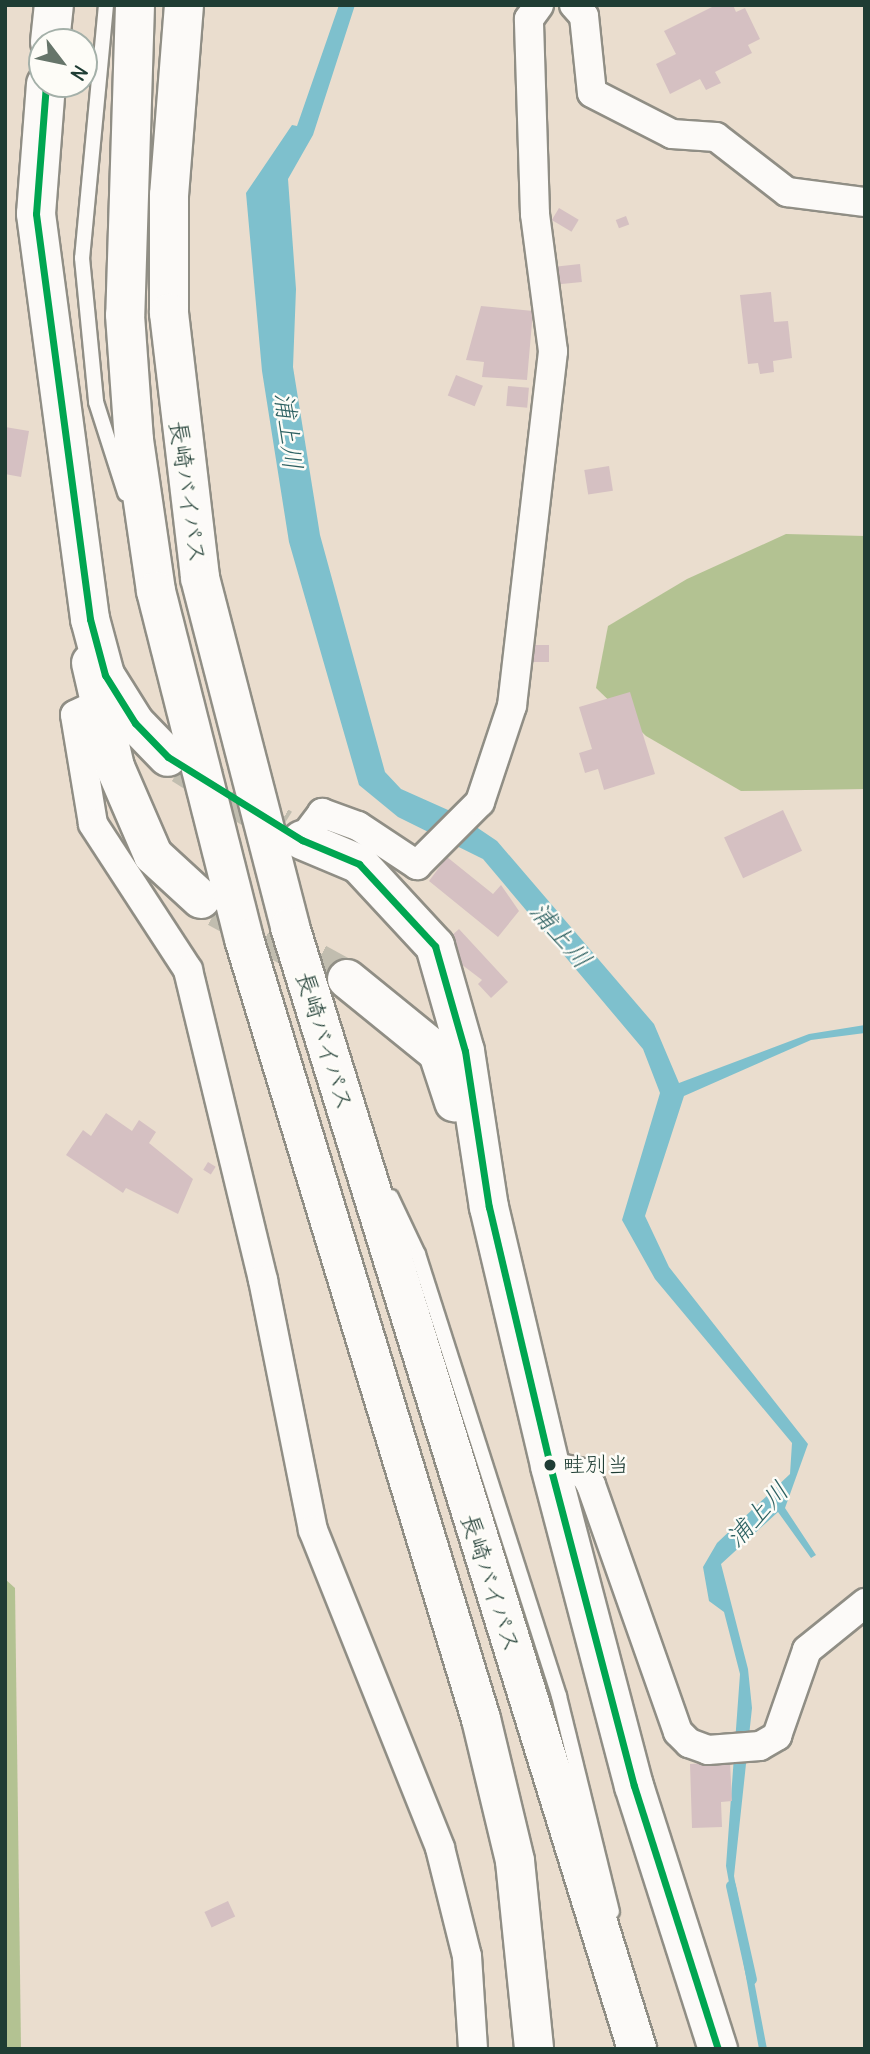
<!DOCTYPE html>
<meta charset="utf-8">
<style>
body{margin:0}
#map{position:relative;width:870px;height:2054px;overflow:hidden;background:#eaddce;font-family:Delius,"Klee One",sans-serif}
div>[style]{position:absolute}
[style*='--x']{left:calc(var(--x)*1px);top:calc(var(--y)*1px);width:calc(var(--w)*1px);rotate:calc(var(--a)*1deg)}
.forest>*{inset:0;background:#b3c292}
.water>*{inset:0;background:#7ec0cd}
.stream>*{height:10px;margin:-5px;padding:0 5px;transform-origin:5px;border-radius:5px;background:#7ec0cd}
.building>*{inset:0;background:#d5c0c2;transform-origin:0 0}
.primary-tunnel>*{height:38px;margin-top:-19px;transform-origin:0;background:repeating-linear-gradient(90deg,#c1bdaf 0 38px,transparent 0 57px)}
.roads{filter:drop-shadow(2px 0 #908e85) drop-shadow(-2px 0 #908e85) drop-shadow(0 2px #908e85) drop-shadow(0 -2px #908e85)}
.service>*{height:14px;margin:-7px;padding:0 7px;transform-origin:7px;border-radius:7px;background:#fcfaf8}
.minor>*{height:28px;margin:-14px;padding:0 14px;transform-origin:14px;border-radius:14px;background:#fcfaf8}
.primary>*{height:38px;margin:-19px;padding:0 19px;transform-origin:19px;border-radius:19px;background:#fcfaf8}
.motorway>*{height:38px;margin:-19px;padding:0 19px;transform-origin:19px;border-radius:19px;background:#fcfaf8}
.bus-1>*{height:7px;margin:-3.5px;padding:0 3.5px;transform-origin:3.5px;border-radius:3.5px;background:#00a651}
.dots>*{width:19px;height:19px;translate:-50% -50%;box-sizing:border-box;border:4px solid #fdfcf7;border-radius:50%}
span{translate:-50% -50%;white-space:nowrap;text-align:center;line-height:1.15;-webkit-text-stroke:5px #fdfcf7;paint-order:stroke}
.bus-label{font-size:22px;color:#1f3d34}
.left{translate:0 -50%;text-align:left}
.street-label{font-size:24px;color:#1f3d34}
.water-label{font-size:26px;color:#2d6162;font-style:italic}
.frame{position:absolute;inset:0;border:7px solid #1f3d34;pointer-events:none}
.north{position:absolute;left:28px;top:28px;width:70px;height:70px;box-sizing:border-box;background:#fdfcf7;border:2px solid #a4b0a9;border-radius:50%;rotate:122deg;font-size:19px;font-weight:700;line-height:28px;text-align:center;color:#1f3d34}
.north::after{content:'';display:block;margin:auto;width:24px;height:32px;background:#66756a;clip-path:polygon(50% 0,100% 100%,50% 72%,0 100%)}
</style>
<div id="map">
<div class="forest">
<i style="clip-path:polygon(786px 534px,865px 536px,865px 789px,741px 791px,646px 736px,596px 688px,608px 626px,687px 579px)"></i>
<i style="clip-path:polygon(5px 1579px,15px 1588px,21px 2049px,5px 2049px)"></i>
</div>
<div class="water">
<i style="clip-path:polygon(339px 5px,355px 5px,313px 135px,288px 179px,296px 289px,293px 367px,320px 535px,385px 772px,401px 789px,457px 814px,497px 841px,654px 1024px,679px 1083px,809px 1034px,865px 1025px,865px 1033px,811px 1040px,684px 1096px,645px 1216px,669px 1267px,808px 1444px,785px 1508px,816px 1555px,811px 1558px,778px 1512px,721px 1564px,748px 1669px,752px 1708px,734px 1876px,767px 2049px,759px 2049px,726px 1866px,740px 1674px,724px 1612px,709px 1601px,703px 1567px,717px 1543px,790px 1474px,792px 1443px,655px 1279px,622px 1220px,660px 1093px,643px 1049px,483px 859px,398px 817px,359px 785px,289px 542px,262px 371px,246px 193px,292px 125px,297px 126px)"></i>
</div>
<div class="stream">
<i style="--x:731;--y:1886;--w:96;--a:77.4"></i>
</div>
<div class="building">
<i style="clip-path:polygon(716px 5px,733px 5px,736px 12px,745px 8px,760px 39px,748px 45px,752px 53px,715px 72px,721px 83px,706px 90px,700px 79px,670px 94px,656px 64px,676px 54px,664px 31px)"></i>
<i style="left:559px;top:208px;width:23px;height:14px;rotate:31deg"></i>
<i style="left:626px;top:216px;width:9px;height:11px;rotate:69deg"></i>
<i style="left:580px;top:264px;width:18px;height:23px;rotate:84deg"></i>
<i style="clip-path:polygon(771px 292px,774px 322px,788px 321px,792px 358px,773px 361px,774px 372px,760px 374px,758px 363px,748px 364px,740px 295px)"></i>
<i style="clip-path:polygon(481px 306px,533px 311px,527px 380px,482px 377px,484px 362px,466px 360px)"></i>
<i style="left:456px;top:375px;width:29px;height:22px;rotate:22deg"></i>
<i style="left:508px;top:386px;width:21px;height:20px;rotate:5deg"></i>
<i style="clip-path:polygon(5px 427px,29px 431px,21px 477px,5px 474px)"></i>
<i style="left:609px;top:466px;width:25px;height:25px;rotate:81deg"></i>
<i style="left:549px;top:645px;width:17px;height:17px;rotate:90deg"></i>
<i style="clip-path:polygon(630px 692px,655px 774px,604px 790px,598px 769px,585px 773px,579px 753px,592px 749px,579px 707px)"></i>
<i style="left:783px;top:810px;width:45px;height:65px;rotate:65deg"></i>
<i style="clip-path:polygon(447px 857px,493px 894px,501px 885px,519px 911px,498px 937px,429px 881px)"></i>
<i style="clip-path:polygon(459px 929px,508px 982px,491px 998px,478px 984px,482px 980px,461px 964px,450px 937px)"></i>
<i style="clip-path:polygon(106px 1113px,132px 1131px,139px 1120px,156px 1132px,149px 1143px,193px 1179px,178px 1214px,126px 1188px,123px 1193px,66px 1155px,83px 1130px,91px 1136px)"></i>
<i style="left:208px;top:1162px;width:9px;height:9px;rotate:32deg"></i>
<i style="clip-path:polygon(730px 1762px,732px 1801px,721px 1802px,722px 1827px,692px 1828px,690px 1764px)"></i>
<i style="left:228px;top:1901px;width:17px;height:26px;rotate:65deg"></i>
</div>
<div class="primary-tunnel">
<i style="--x:182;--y:765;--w:118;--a:32.2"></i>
<i style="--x:217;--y:908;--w:148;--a:28.6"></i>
</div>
<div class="roads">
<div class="service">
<i style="--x:106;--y:5;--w:254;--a:95.4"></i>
<i style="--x:82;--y:258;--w:145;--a:84.4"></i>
<i style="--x:96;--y:402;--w:96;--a:72.3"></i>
<i style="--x:391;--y:1197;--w:63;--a:64.7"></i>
<i style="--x:418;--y:1254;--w:464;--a:72.3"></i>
<i style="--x:559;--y:1696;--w:222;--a:76.2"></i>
</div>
<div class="minor">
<i style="--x:574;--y:5;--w:15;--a:48"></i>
<i style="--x:584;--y:16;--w:77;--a:84.1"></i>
<i style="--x:592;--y:93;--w:90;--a:27.1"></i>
<i style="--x:672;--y:134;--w:44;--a:3.9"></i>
<i style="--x:716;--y:137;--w:90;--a:37.8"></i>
<i style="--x:787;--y:192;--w:79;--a:7.3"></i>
<i style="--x:96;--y:705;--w:23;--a:155"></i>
<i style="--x:75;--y:715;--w:110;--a:80.6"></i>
<i style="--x:93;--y:824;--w:174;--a:56.9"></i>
<i style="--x:188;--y:970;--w:319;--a:76.4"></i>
<i style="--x:263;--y:1280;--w:255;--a:78.7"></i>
<i style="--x:313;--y:1530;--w:342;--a:68.2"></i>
<i style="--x:440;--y:1848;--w:111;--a:76"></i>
<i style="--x:467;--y:1956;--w:93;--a:86.3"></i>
<i style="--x:302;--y:840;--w:34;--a:-53"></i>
<i style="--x:322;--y:813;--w:38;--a:20"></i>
<i style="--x:358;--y:826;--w:71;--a:33.5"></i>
<i style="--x:417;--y:865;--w:89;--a:-45"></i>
<i style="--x:480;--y:802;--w:101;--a:-71.6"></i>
<i style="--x:512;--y:706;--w:357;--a:-83.4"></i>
<i style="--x:553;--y:351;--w:138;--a:-97.5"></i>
<i style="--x:535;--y:214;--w:195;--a:-91.8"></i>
<i style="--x:529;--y:19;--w:17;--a:-54"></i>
<i style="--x:550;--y:1466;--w:35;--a:12"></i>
<i style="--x:584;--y:1473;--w:14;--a:60"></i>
<i style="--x:591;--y:1485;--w:262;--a:70.6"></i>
<i style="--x:678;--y:1732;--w:16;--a:45"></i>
<i style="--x:689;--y:1743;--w:20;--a:20"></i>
<i style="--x:708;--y:1750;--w:52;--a:-4.4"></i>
<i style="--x:760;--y:1746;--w:20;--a:-30"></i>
<i style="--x:777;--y:1736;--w:91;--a:-70.8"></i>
<i style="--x:807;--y:1650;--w:75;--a:-39"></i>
</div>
<div class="primary">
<i style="--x:50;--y:42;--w:37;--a:-84"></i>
<i style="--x:46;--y:84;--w:130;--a:94.4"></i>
<i style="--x:36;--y:214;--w:409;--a:82.4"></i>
<i style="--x:90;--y:619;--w:58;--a:75"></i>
<i style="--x:105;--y:675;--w:57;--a:58"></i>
<i style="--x:135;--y:723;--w:47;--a:45.9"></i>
<i style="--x:91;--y:663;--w:107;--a:77"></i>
<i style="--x:115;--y:767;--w:96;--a:66.6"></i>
<i style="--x:153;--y:855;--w:65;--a:42.5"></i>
<i style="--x:302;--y:840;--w:62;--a:22.8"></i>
<i style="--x:359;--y:864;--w:112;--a:47.2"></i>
<i style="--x:435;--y:946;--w:109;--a:74.1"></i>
<i style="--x:465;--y:1051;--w:158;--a:81.3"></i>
<i style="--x:489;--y:1207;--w:266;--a:76.7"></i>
<i style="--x:550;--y:1466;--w:331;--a:75.3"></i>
<i style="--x:634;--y:1786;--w:276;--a:72.3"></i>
<i style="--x:347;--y:979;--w:117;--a:39.1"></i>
<i style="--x:438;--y:1053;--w:52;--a:71.9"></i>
</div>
<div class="motorway">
<i style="--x:135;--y:5;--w:310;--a:91.8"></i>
<i style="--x:125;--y:315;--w:125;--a:85.9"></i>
<i style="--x:134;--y:440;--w:153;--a:81.7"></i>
<i style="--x:156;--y:591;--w:359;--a:75.8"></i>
<i style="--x:244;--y:939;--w:815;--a:73.1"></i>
<i style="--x:481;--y:1719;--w:146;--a:76.5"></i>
<i style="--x:515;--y:1861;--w:189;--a:84.2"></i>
<i style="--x:184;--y:5;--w:191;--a:94.5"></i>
<i style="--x:169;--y:195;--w:118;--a:90"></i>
<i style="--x:169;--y:313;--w:267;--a:83.3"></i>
<i style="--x:200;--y:578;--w:360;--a:75.5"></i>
<i style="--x:290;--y:927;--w:1174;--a:72.81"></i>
</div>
</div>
<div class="bus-1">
<i style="--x:46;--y:84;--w:130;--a:94.4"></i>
<i style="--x:36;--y:214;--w:409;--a:82.4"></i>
<i style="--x:90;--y:619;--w:58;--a:75"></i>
<i style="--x:105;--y:675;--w:57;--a:58"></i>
<i style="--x:135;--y:723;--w:47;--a:45.9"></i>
<i style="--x:168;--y:757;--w:158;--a:31.8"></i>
<i style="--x:302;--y:840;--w:62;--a:22.8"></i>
<i style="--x:359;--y:864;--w:112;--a:47.2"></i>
<i style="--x:435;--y:946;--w:109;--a:74.1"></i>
<i style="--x:465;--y:1051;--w:158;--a:81.3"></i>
<i style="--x:489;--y:1207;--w:266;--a:76.7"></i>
<i style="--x:550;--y:1466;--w:331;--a:75.3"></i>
<i style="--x:634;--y:1786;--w:276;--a:72.3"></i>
</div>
<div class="dots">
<i style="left:550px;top:1465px;background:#1f3d34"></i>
</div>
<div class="bus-label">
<span class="left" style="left:563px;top:1465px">畦別当</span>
</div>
<div class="street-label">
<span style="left:188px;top:492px;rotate:82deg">長崎バイパス</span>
<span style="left:325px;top:1041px;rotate:73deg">長崎バイパス</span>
<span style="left:491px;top:1583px;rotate:72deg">長崎バイパス</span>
</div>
<div class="water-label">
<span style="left:289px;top:431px;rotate:83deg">浦上川</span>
<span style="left:561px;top:935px;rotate:49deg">浦上川</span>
<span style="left:757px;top:1514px;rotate:-47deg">浦上川</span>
</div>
<div class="frame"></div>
<div class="north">N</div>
</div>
